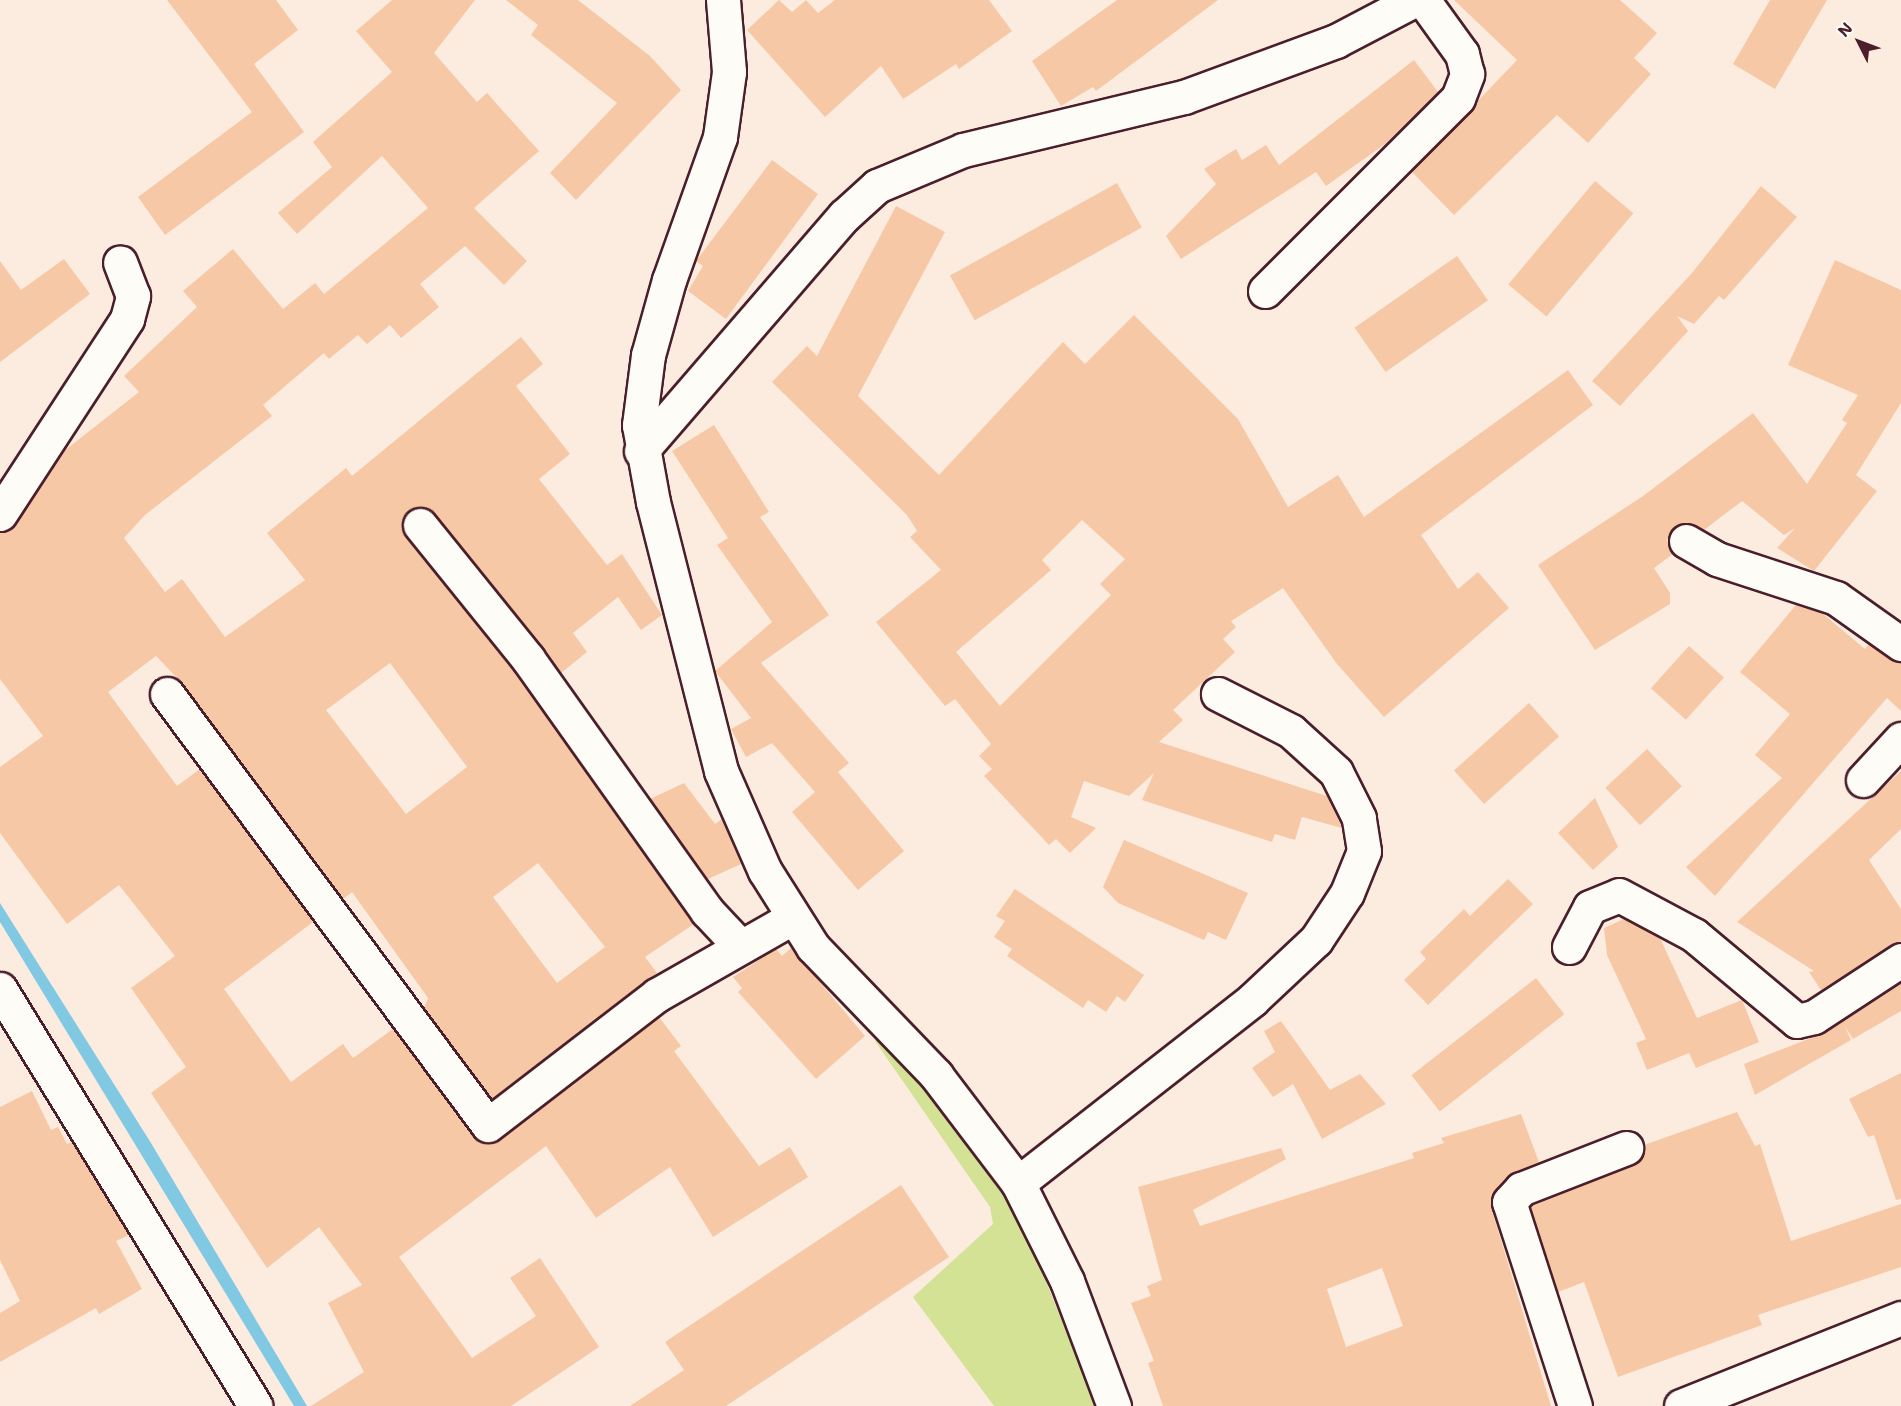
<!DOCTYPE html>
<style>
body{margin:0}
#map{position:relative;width:1901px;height:1406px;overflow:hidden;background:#fbecdf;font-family:"Shantell Sans",sans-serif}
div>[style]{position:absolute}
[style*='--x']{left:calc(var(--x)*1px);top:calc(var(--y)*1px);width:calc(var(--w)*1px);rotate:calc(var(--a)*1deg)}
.green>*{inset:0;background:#d3e295}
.water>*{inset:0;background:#81c9e2}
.building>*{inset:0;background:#f7c8a6;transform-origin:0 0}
.roads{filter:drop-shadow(2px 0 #4a1f2b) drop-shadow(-2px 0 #4a1f2b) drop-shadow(0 2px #4a1f2b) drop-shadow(0 -2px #4a1f2b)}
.minor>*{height:33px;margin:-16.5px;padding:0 16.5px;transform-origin:16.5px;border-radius:16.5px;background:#fdfcf7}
span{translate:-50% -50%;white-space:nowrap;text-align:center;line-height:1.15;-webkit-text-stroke:6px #fdfcf7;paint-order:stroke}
.north{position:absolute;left:1829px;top:12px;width:60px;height:60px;-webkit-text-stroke:4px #fdfcf7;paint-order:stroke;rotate:312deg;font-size:16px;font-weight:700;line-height:24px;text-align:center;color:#4a1f2b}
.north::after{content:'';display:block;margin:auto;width:21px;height:27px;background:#4a1f2b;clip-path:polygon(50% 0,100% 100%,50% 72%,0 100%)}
</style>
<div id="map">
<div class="green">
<i style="clip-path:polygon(884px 1036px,976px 1140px,1022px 1222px,1096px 1406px,994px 1406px,913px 1297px,993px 1224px,990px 1207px,875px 1041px)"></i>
</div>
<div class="water">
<i style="clip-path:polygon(0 903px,151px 1143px,307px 1406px,294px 1406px,0 922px)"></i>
</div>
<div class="building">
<i style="clip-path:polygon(167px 0,276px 0,298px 30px,254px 64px,304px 132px,165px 235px,138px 197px,252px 112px)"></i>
<i style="clip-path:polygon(evenodd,392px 0,475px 0,434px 53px,477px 102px,487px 93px,539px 151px,474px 208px,527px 261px,504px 285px,465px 246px,420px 284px,439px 307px,401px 338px,390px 325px,367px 344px,358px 335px,329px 359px,324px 353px,263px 405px,272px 416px,145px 515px,124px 538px,165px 592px,182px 579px,225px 637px,305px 580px,267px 533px,346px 468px,352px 476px,521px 337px,543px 364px,516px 386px,570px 454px,539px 479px,607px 565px,622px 554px,662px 615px,641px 630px,618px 597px,573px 633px,587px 652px,561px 673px,434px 513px,426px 507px,409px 510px,402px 528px,513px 670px,694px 924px,645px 957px,657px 973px,492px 1099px,424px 1008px,428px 998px,352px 892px,343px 899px,182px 683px,156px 656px,108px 692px,177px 786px,200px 769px,313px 922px,224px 989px,291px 1082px,343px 1044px,353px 1058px,393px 1029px,473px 1136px,491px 1143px,659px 1017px,681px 1046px,674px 1051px,759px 1166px,790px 1147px,808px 1177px,713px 1237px,670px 1167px,596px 1218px,546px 1146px,399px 1257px,472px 1358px,536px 1316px,510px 1278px,540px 1258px,599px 1347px,511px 1406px,311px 1406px,364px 1372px,328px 1303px,362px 1285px,319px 1227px,267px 1268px,151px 1093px,186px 1067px,131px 988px,175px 956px,119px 885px,67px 924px,0 833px,0 767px,43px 736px,0 679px,0 533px,16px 524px,64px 451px,139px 392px,124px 376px,197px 307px,183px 291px,233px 249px,283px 309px,315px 283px,324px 294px,428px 208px,382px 156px,297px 234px,278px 213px,332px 167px,313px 142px,392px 72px,356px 31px,392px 0,390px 663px,467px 767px,406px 814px,326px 710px,390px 663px,392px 0,538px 863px,605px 947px,557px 983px,493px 897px,538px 863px)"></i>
<i style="clip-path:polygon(506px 0,578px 0,650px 56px,681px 90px,576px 200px,550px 173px,617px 103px,531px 35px,538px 25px)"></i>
<i style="clip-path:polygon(779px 0,792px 12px,806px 0,818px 13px,835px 0,989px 0,1012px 31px,959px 69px,956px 64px,903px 99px,881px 66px,825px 117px,747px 30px)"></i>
<i style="clip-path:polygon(1117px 0,1218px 0,1096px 91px,1093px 87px,1061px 106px,1032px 61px)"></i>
<i style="clip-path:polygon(1454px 0,1620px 0,1657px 33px,1634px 58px,1651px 74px,1588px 143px,1557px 115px,1454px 215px,1411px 171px,1517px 60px)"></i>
<i style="clip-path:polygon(1770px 0,1827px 0,1775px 89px,1733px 64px)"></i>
<i style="clip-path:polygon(1414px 60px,1438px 92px,1385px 144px,1326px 186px,1316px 172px,1181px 259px,1166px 236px,1216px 184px,1204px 169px,1236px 149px,1242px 160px,1266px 145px,1279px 165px)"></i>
<i style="clip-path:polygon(772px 160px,818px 194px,726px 319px,688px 291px,703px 266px,696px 261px)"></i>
<i style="left:1595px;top:181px;width:50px;height:135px;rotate:40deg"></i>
<i style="left:1117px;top:183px;width:51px;height:191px;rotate:61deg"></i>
<i style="clip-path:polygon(1761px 186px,1797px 217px,1724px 300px,1719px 296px,1694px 324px,1677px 316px,1688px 331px,1620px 406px,1592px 381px,1692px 273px)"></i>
<i style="clip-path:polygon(evenodd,896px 206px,945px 232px,858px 396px,939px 475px,1063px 342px,1085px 364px,1134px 315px,1238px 419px,1288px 507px,1338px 475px,1364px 517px,1568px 370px,1593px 405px,1421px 535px,1458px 589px,1478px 572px,1509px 608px,1384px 717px,1337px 664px,1283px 588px,1231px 621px,1236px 627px,1223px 639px,1235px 652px,1173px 710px,1183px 720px,1159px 742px,1327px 796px,1342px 828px,1302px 817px,1295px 840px,1275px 834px,1272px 842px,1142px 800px,1154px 773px,1129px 796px,1084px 781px,1071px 817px,1096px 828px,1070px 853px,1056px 839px,1049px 845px,984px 776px,992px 769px,979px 756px,991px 744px,955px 699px,945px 706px,876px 622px,941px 570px,910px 537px,917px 531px,907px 515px,772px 382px,807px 346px,817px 356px,896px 206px,1082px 520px,1125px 559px,1100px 584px,1111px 595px,1000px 706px,956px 652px,1051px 570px,1042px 560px,1082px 520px)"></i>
<i style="left:1457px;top:256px;width:54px;height:125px;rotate:55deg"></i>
<i style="clip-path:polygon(64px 259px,90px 294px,0 362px,0 261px,21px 290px)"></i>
<i style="clip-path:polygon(1835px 260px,1901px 290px,1901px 403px,1856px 475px,1877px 491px,1814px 571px,1777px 548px,1795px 528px,1784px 535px,1742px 501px,1704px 530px,1677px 525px,1667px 540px,1673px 554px,1654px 568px,1670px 593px,1670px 604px,1595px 650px,1538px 565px,1643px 496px,1753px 413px,1807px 484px,1847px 423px,1842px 420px,1858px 395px,1788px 365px)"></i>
<i style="clip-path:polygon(714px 425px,769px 512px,760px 517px,829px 615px,761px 663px,849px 763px,838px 772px,904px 851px,858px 890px,792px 812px,815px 792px,772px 743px,746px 757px,731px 729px,751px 718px,715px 671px,772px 622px,717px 545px,728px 538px,672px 451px)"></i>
<i style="clip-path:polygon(1796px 605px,1822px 613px,1865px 649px,1869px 644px,1901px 662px,1901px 711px,1887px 698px,1715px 896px,1686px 867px,1782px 778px,1755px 755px,1790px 714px,1740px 672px)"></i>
<i style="left:1689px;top:646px;width:47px;height:57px;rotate:42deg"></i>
<i style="left:1529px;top:703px;width:45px;height:101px;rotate:48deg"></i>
<i style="left:1647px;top:749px;width:51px;height:57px;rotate:47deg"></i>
<i style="clip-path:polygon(1901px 771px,1901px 829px,1869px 860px,1901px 909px,1901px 941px,1821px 990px,1809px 972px,1814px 971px,1737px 922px)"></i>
<i style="clip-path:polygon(684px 783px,715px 824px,722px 819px,741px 864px,708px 879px,650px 799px)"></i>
<i style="clip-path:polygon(1595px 798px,1618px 847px,1593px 870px,1558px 833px)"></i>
<i style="clip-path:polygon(1124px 840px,1248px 893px,1226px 940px,1208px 932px,1204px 940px,1118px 903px,1103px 887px)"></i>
<i style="clip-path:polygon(1508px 879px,1533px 904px,1428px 1005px,1404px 980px,1426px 959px,1420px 952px,1464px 909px,1470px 916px)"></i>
<i style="clip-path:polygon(1015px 889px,1144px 975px,1125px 1002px,1117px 996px,1106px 1012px,1088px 1000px,1083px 1008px,1007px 956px,1012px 949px,994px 937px,1005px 921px,996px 916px)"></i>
<i style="clip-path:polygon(1624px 919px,1660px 938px,1697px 1018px,1742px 1000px,1759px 1042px,1696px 1068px,1689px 1053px,1647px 1070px,1636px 1043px,1646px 1039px,1607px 955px,1604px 928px)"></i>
<i style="clip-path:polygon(791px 948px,865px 1036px,816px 1079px,738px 992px,742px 988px,733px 977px,776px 949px,782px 956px)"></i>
<i style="left:1536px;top:978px;width:46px;height:158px;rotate:52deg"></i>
<i style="clip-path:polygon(1901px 982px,1901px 1011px,1853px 1039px,1844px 1025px,1851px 1040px,1755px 1095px,1744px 1064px,1824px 1033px)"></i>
<i style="clip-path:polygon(1281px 1021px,1330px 1090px,1360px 1074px,1386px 1104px,1322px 1139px,1293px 1084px,1273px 1097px,1252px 1068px,1275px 1052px,1264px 1031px)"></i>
<i style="clip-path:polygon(1901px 1073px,1901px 1199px,1896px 1200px,1874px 1135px,1868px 1137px,1849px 1099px)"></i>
<i style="clip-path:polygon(32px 1091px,51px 1130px,58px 1127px,67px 1144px,72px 1142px,129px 1235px,116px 1241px,142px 1289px,99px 1314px,96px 1308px,0 1362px,0 1313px,20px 1301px,0 1260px,0 1107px)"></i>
<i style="clip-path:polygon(1737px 1112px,1755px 1146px,1760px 1144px,1791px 1241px,1901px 1204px,1901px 1267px,1758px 1315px,1762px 1325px,1618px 1377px,1584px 1282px,1558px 1292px,1530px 1207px,1633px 1165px,1644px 1145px)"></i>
<i style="clip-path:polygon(evenodd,1521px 1114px,1539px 1162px,1507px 1176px,1495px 1190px,1491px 1207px,1551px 1406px,1163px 1406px,1148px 1363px,1154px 1361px,1131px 1303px,1151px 1296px,1147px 1286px,1162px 1280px,1138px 1187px,1281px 1148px,1286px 1159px,1193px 1210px,1200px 1226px,1414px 1158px,1412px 1153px,1444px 1143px,1441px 1138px,1521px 1114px,1382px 1268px,1403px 1326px,1346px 1347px,1327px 1289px,1382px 1268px)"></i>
<i style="clip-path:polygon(901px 1185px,949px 1257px,726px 1406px,630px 1406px,684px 1370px,665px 1342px)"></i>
</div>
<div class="roads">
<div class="minor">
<i style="--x:723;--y:0;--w:72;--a:85.2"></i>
<i style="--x:729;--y:72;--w:66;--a:97.9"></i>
<i style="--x:720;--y:137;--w:152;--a:109.6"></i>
<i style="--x:669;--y:280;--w:78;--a:105.6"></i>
<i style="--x:648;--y:355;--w:71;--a:97.3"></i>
<i style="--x:639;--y:425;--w:78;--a:79.7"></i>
<i style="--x:653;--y:502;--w:277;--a:75.8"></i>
<i style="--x:721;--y:771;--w:109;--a:66.3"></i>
<i style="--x:765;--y:871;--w:90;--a:57.7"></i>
<i style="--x:813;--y:947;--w:178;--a:46.1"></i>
<i style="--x:936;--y:1075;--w:136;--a:52.8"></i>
<i style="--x:1018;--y:1183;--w:110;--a:63.4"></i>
<i style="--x:1067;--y:1281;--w:134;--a:69.4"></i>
<i style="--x:1265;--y:291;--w:273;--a:-45"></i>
<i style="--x:1458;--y:98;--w:26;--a:-69"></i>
<i style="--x:1467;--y:74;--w:21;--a:-104"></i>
<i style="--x:1462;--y:54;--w:67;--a:-125.8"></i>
<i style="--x:641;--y:451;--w:311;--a:-49.2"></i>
<i style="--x:844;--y:216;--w:45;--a:-42.3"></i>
<i style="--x:877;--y:186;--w:93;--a:-22.7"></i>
<i style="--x:963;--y:150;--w:227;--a:-13.5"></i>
<i style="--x:1184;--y:97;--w:162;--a:-20.2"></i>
<i style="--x:1336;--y:41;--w:88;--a:-27.7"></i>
<i style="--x:0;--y:514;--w:233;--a:-56.9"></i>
<i style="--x:127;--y:319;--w:24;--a:-75"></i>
<i style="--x:133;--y:296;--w:36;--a:-111"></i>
<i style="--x:420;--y:525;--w:172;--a:51.1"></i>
<i style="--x:528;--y:659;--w:309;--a:54.6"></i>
<i style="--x:707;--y:911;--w:45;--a:46.8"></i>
<i style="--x:1686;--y:541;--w:36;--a:30"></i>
<i style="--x:1717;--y:559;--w:125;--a:18.1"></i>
<i style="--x:1836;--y:598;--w:80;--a:35.3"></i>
<i style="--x:167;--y:694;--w:537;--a:53.32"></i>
<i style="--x:488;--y:1125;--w:213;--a:-37.6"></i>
<i style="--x:657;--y:995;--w:155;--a:-29.7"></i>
<i style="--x:1863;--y:780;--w:56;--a:-47.2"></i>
<i style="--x:1569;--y:947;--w:45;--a:-62.3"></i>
<i style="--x:1590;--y:907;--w:31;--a:-22"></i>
<i style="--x:1619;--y:895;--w:85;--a:28.1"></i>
<i style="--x:1694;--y:935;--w:134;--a:39.9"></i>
<i style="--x:1797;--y:1021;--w:17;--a:-13"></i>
<i style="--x:1814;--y:1017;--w:104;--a:-33.2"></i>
<i style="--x:0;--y:989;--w:489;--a:58.5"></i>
<i style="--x:1018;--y:1183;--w:297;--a:-38"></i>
<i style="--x:1252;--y:1000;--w:88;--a:-43.2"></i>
<i style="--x:1316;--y:940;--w:56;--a:-56.6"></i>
<i style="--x:1347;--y:893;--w:45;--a:-68"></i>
<i style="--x:1364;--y:851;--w:33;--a:-99"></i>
<i style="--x:1359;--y:818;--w:51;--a:-116.6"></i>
<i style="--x:1336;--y:772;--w:61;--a:-137.7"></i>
<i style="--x:1291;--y:731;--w:82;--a:-153.1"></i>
<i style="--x:1575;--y:1406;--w:214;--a:-107.9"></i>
<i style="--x:1509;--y:1202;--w:18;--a:-47"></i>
<i style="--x:1521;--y:1189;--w:113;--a:-21.3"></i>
<i style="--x:1681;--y:1406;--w:237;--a:-21.8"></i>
</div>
</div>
<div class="north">N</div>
</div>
